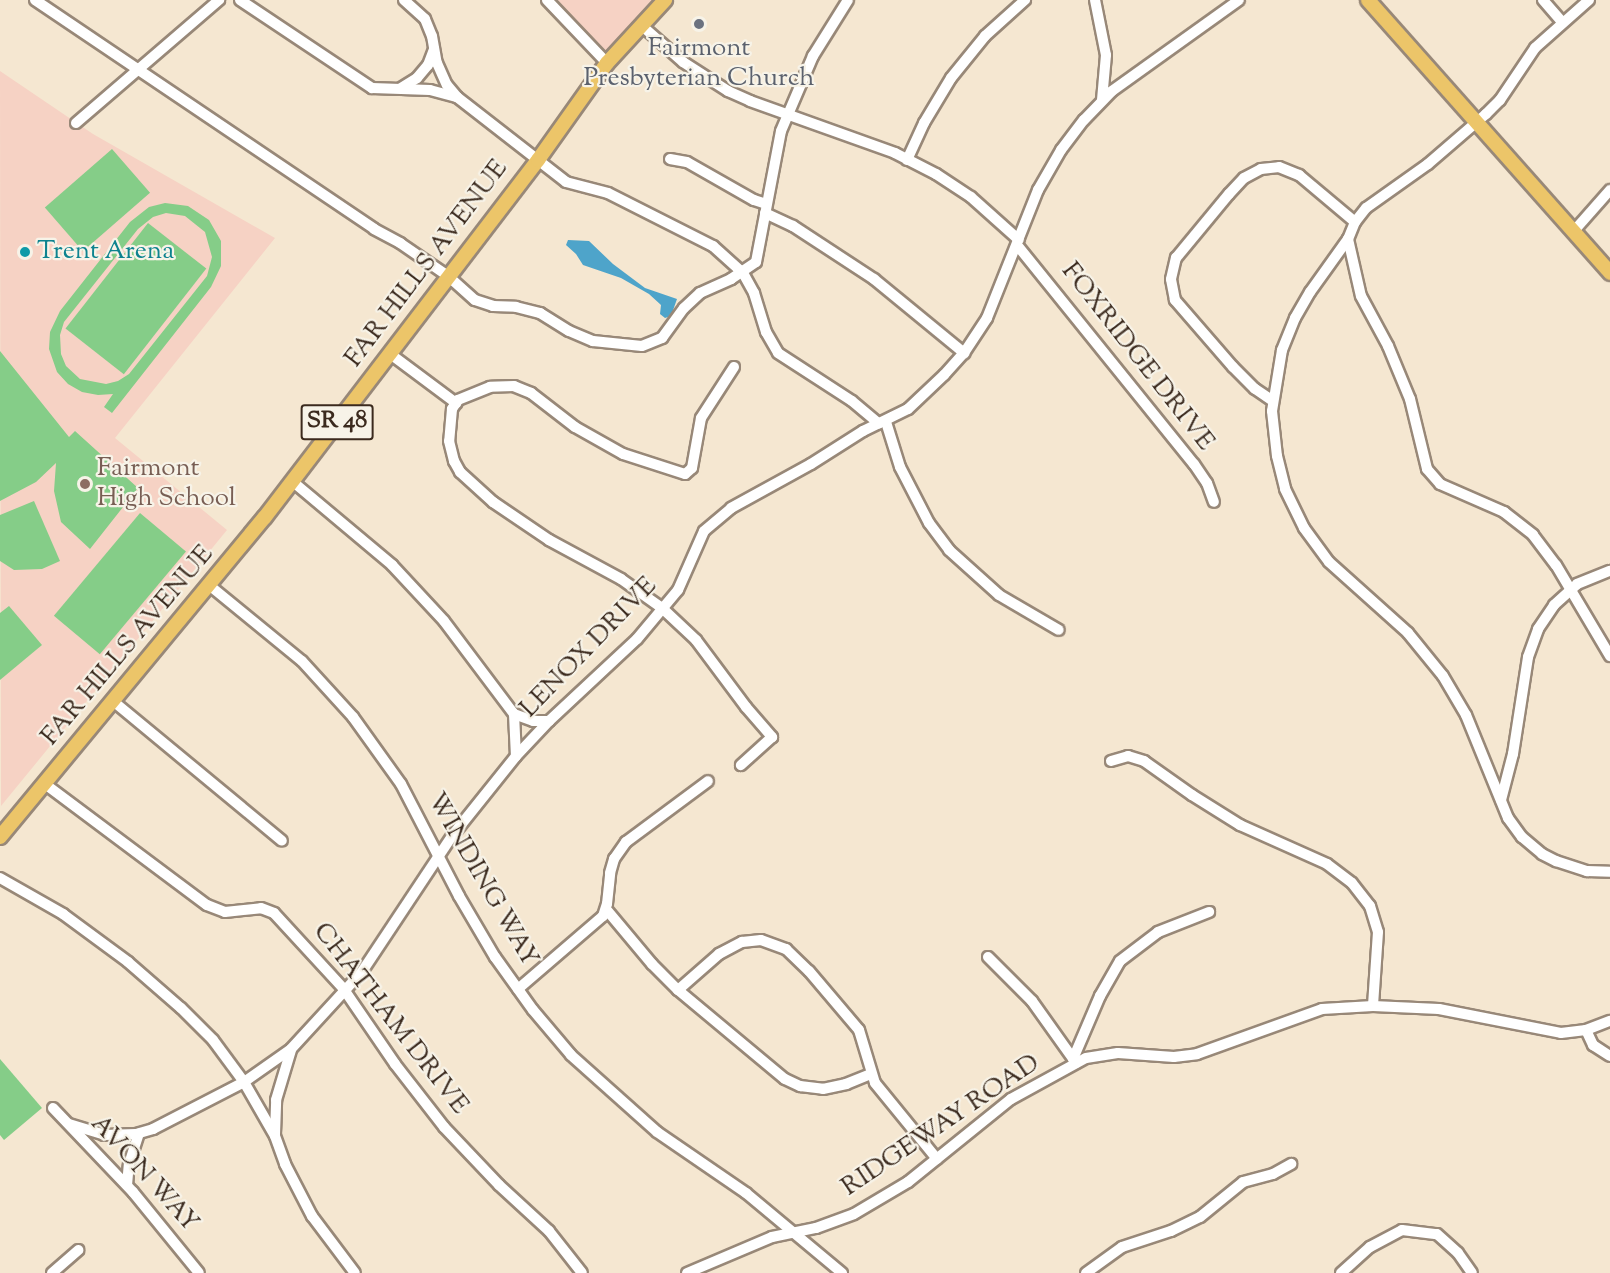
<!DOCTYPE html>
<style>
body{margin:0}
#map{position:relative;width:1610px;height:1273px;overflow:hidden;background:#f5e7d1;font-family:"Sorts Mill Goudy",serif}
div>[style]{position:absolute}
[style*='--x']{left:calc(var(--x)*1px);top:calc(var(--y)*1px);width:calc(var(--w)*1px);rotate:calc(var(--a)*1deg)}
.built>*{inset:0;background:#f6d2c4}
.green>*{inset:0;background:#85cd88;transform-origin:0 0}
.water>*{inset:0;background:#4ea4ca}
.roads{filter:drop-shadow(2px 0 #988878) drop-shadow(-2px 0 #988878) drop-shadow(0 2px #988878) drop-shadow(0 -2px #988878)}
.minor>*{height:10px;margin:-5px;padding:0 5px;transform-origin:5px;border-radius:5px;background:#fff}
.major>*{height:14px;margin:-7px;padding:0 7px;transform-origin:7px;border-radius:7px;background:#ecc569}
.dots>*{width:16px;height:16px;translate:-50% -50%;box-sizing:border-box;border:3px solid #f7f3e8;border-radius:50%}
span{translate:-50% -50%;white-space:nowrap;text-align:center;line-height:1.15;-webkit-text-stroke:4.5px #f7f3e8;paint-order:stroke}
.shield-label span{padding:2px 4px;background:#f7f3e8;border:2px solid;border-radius:4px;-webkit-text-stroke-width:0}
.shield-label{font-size:24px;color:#3b2a1e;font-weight:700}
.worship-label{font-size:26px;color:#5b616d}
.culture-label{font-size:26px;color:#0d838f}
.left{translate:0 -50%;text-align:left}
.street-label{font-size:26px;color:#3b2a1e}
.education-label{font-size:26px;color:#785e54}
</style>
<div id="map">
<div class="built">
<i style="clip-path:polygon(547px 0,665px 0,607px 63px)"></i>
<i style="clip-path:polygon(0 71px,93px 134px,275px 238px,115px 438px,227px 530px,1px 806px)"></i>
</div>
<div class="green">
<i style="left:112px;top:149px;width:58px;height:89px;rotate:49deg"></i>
<i style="clip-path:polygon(evenodd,165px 203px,188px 206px,209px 220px,221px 241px,221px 266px,211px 287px,112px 413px,104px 407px,113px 394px,98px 395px,82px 392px,68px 384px,57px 372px,49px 349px,50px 332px,60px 311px,130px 222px,149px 207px,165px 203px,166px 213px,185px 216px,205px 232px,212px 257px,207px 276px,129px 374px,118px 381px,106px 384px,80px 379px,66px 366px,61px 354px,60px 335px,64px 322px,138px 229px,153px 217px,166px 213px)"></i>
<i style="left:148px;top:223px;width:74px;height:134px;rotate:38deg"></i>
<i style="clip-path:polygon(0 351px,69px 437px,75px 431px,138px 488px,90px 549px,61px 522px,54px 491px,56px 463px,36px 482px,0 501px)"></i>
<i style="clip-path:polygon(34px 501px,60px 561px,42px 569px,14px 570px,0 561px,0 515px)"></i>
<i style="left:140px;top:513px;width:60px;height:134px;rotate:40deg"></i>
<i style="clip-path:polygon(9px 606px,42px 645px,0 680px,0 613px)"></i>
<i style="clip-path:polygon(0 1059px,42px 1108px,4px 1140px,0 1135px)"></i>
</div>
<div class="water">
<i style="clip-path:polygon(568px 240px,589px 241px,613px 264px,645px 288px,677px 299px,671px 316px,665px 318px,660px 314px,661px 305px,649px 294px,621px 278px,583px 265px,576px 254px,566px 245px)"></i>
</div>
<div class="roads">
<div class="minor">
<i style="--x:35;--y:0;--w:409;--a:34"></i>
<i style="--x:374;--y:229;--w:30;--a:28"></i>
<i style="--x:400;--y:243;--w:58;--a:34.5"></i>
<i style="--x:448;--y:276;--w:36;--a:42"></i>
<i style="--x:475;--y:300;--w:19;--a:18"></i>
<i style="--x:493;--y:306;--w:23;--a:2"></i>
<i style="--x:516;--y:307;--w:25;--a:14"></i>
<i style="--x:540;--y:313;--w:34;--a:32"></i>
<i style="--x:569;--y:331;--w:26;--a:23"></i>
<i style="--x:593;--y:341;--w:49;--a:5.8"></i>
<i style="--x:642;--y:346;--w:22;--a:-22"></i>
<i style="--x:662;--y:338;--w:37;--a:-54"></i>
<i style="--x:684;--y:308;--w:22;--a:-43"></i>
<i style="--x:700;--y:293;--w:34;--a:-24"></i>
<i style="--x:731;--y:279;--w:30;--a:-34"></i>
<i style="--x:756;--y:262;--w:133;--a:-79.2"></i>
<i style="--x:781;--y:131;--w:82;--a:-66.9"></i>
<i style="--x:813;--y:56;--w:66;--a:-58"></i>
<i style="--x:240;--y:0;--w:159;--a:33.7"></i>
<i style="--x:372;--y:88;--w:58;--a:2"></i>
<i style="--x:430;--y:90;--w:28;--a:15"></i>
<i style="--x:457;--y:97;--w:138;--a:37.9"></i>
<i style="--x:566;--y:182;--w:43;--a:14.7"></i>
<i style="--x:608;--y:193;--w:118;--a:26.8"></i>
<i style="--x:713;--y:246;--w:40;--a:42"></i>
<i style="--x:743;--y:273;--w:23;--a:61"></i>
<i style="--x:754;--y:293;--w:41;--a:72.9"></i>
<i style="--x:766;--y:332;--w:24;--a:60"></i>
<i style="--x:778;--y:353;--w:88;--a:33"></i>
<i style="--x:852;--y:401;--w:35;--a:40"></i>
<i style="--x:404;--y:0;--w:28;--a:42"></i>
<i style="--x:425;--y:19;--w:18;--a:68"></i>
<i style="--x:432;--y:36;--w:27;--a:80"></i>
<i style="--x:437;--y:63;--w:24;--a:66"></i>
<i style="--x:447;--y:85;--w:16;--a:50"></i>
<i style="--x:547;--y:0;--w:87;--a:46.4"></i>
<i style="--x:1095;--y:0;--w:56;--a:78.7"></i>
<i style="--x:1106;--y:55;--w:45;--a:95.1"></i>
<i style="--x:1543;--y:0;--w:29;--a:49"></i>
<i style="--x:1589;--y:0;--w:72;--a:138.4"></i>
<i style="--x:1535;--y:48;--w:63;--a:123.9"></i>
<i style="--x:1500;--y:100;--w:20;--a:135"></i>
<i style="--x:1486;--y:114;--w:77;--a:139.2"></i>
<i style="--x:1428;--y:164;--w:76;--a:144.6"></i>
<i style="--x:1366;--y:208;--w:18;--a:128"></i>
<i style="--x:1355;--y:222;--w:18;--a:112"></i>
<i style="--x:1348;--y:239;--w:58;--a:77.2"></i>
<i style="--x:1361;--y:296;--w:57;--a:61.6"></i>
<i style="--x:1388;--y:346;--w:57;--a:67.5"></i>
<i style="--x:1410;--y:399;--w:72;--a:76.3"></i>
<i style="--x:1427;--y:469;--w:20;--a:49"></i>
<i style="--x:1440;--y:484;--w:70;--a:23.6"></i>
<i style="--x:1504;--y:512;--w:37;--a:38"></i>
<i style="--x:1533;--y:535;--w:38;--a:53"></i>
<i style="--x:1556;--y:565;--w:106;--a:59.3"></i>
<i style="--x:641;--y:25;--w:56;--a:41.4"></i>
<i style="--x:683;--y:62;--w:54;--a:32.8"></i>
<i style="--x:728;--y:91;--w:24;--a:24"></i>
<i style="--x:750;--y:101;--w:154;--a:19.7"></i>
<i style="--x:895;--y:153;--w:46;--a:27.1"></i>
<i style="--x:936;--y:174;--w:42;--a:33.3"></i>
<i style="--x:971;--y:197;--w:64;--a:41.9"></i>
<i style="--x:401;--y:88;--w:19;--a:-32"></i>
<i style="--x:417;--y:78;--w:17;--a:-50"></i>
<i style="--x:428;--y:65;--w:17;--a:-69"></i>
<i style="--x:76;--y:123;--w:189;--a:-40.7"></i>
<i style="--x:670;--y:159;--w:17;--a:10"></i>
<i style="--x:687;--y:162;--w:77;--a:29.6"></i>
<i style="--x:754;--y:200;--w:13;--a:18"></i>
<i style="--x:907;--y:160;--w:41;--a:-65.3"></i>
<i style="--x:924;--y:123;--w:52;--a:-59"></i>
<i style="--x:951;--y:78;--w:54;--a:-51"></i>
<i style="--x:985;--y:36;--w:54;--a:-42"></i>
<i style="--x:765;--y:213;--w:31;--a:25"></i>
<i style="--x:793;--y:226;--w:97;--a:33.2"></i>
<i style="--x:874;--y:279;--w:117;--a:39.4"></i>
<i style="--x:1573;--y:232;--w:56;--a:-48.6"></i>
<i style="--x:1348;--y:239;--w:65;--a:125.6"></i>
<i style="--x:1310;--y:292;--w:30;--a:120"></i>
<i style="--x:1295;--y:318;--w:35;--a:112"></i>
<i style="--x:1282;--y:350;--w:62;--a:99.3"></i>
<i style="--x:1272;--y:411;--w:45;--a:83.7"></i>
<i style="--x:1277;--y:456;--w:34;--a:76"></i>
<i style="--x:1285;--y:489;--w:43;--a:64"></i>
<i style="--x:1304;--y:528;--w:42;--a:53.7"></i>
<i style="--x:1329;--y:562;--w:106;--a:41.9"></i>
<i style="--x:1408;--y:633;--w:55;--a:50.9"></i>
<i style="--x:1443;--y:676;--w:45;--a:59.5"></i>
<i style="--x:1466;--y:715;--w:111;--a:67.8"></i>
<i style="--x:1508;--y:818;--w:24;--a:54"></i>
<i style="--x:1522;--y:837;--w:26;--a:40"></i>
<i style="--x:1542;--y:854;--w:16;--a:27"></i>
<i style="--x:1556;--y:861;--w:33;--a:18"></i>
<i style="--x:1587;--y:871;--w:23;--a:2"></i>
<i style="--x:1017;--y:245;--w:282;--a:51.1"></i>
<i style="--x:1194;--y:464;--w:23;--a:56"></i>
<i style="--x:1207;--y:483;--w:20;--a:70"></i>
<i style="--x:389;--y:353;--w:84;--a:36.7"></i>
<i style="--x:734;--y:367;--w:61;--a:122.9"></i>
<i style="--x:701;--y:418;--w:51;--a:100.2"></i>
<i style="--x:692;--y:468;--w:9;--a:139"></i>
<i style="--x:685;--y:474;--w:65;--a:-162.1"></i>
<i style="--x:623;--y:454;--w:55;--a:-150.6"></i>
<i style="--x:575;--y:427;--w:56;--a:-142.3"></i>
<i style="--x:531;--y:393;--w:18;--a:-158"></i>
<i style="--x:514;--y:386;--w:24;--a:178"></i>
<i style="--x:490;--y:387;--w:35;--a:158"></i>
<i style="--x:458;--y:400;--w:11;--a:124"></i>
<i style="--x:452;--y:409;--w:32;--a:95"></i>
<i style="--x:449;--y:441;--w:21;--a:76"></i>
<i style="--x:454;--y:461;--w:13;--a:61"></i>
<i style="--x:460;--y:472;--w:45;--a:42.3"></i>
<i style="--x:493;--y:502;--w:68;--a:34.2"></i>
<i style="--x:549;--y:540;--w:82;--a:28.4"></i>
<i style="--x:621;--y:579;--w:50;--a:35.3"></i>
<i style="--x:662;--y:608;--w:47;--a:43.3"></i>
<i style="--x:696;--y:640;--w:84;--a:53.3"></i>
<i style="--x:746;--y:707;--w:40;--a:49"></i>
<i style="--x:772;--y:737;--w:42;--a:137.9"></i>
<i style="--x:1273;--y:401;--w:22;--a:-146"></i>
<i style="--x:1255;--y:389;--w:31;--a:-135"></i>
<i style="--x:1233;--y:367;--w:89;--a:-130.9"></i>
<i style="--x:1175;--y:300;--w:21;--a:-101"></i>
<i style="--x:1171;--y:279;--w:22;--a:-77"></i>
<i style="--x:1176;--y:258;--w:83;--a:-50.4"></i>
<i style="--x:1229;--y:194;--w:22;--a:-47"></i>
<i style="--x:1244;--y:178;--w:19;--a:-28"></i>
<i style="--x:1261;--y:169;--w:18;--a:-6"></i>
<i style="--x:1279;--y:167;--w:22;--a:22"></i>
<i style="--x:1299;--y:175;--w:73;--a:40"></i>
<i style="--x:886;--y:422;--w:47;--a:72.7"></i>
<i style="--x:900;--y:467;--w:63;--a:62.6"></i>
<i style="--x:929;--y:523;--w:34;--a:53"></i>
<i style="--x:949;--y:550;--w:67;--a:42"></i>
<i style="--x:999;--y:595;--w:69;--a:30.3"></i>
<i style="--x:292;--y:481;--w:131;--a:40"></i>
<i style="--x:392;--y:565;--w:76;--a:47.1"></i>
<i style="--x:444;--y:621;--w:116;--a:53"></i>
<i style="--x:514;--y:714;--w:42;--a:87.3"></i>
<i style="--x:209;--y:585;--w:120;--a:39.3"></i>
<i style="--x:302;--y:661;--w:76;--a:47.7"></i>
<i style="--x:353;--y:717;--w:82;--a:54.4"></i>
<i style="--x:401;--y:784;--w:126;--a:62.6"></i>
<i style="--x:459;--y:896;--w:71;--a:59.5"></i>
<i style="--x:495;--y:957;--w:65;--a:54.4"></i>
<i style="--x:533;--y:1010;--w:59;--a:49.8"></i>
<i style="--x:571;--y:1055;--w:115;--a:41.8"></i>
<i style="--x:657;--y:1132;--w:108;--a:34.4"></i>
<i style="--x:746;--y:1193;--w:125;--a:39.8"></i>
<i style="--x:113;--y:701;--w:219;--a:39.6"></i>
<i style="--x:514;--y:714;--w:20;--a:20"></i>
<i style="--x:533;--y:721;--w:16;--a:0"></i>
<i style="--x:1111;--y:761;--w:18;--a:-16"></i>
<i style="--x:1128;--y:756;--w:17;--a:17"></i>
<i style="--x:1144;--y:761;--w:59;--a:35.3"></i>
<i style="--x:1192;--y:795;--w:57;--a:32"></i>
<i style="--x:1240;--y:825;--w:95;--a:24.1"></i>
<i style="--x:1327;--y:864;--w:31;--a:37"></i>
<i style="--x:1352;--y:883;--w:29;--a:52"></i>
<i style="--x:1370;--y:906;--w:27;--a:73"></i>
<i style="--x:1378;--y:932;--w:74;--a:93.9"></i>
<i style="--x:45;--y:784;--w:202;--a:36.8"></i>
<i style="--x:207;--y:905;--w:19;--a:21"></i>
<i style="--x:225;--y:912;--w:36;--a:-6"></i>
<i style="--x:261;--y:908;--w:14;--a:21"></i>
<i style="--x:274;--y:913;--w:102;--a:47.4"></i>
<i style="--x:343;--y:988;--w:92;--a:55.6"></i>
<i style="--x:395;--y:1064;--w:80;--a:52.1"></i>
<i style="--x:444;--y:1127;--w:80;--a:46.5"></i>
<i style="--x:499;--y:1185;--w:68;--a:42.6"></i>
<i style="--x:549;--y:1231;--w:53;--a:51.8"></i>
<i style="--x:1501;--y:800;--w:48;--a:-75.4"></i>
<i style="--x:1513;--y:754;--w:98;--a:-81.2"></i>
<i style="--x:1528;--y:657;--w:30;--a:-70"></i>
<i style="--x:1538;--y:629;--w:29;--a:-56"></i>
<i style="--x:1554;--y:605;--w:31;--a:-42"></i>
<i style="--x:1577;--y:584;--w:35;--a:-22"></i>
<i style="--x:0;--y:878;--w:73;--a:29.7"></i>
<i style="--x:63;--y:914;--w:81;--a:36.4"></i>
<i style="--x:128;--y:962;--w:70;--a:41"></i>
<i style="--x:181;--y:1008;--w:45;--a:45"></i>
<i style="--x:213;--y:1040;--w:52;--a:53.6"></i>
<i style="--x:244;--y:1082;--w:62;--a:60.1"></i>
<i style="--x:275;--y:1136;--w:30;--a:70"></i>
<i style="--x:285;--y:1164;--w:59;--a:62.6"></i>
<i style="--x:312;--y:1216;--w:71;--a:53"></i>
<i style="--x:606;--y:909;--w:72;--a:50.1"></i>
<i style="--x:652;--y:964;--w:37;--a:45"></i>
<i style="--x:678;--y:990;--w:139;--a:39.8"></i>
<i style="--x:785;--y:1079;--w:17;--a:25"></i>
<i style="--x:800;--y:1086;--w:23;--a:7"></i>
<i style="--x:823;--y:1089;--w:24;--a:-12"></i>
<i style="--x:846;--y:1084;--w:27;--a:-22"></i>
<i style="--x:988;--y:957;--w:62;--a:45"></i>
<i style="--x:1032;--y:1001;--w:76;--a:54.6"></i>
<i style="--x:518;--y:989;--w:112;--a:-40.7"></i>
<i style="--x:603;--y:916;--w:13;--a:-72"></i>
<i style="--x:607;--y:904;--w:31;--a:-84"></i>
<i style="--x:610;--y:873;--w:15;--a:-74"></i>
<i style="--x:614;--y:859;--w:21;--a:-55"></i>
<i style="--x:626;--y:842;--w:102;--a:-36.6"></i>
<i style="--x:678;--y:990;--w:55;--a:-41.3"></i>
<i style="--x:719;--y:954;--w:26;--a:-28"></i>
<i style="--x:742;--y:942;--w:19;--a:-6"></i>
<i style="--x:761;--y:940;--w:27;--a:20"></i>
<i style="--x:786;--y:949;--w:32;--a:44"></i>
<i style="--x:809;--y:971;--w:77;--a:49.7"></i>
<i style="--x:859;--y:1030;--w:55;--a:73.2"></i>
<i style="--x:875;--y:1083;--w:98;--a:50.8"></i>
<i style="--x:1586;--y:1030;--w:17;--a:65"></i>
<i style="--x:1593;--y:1045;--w:20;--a:33"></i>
<i style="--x:1073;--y:1059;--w:69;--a:-66.8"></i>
<i style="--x:1100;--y:996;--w:40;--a:-60.3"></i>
<i style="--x:1120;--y:961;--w:48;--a:-37.3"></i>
<i style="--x:1158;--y:932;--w:55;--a:-21.4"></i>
<i style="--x:53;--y:1108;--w:116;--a:46.4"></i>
<i style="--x:133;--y:1192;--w:104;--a:50.8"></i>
<i style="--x:69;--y:1124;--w:37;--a:17"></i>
<i style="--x:104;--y:1135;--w:32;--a:-2"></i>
<i style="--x:136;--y:1134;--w:18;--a:-16"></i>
<i style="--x:153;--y:1129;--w:102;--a:-27.3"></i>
<i style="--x:244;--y:1082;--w:57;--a:-35.1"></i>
<i style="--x:291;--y:1049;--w:103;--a:-47.4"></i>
<i style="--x:361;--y:973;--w:164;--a:-56.4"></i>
<i style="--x:452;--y:836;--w:102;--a:-51.3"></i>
<i style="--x:516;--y:756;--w:48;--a:-46.7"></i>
<i style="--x:549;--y:721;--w:120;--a:-43"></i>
<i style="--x:637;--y:639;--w:64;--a:-50.1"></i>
<i style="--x:678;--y:590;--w:64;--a:-66.2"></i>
<i style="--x:704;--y:531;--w:35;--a:-40"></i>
<i style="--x:731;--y:508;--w:91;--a:-28.8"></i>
<i style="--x:811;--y:464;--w:62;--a:-32.4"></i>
<i style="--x:863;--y:431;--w:50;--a:-26.1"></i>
<i style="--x:908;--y:409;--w:50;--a:-43.4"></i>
<i style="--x:944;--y:375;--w:30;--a:-48"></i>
<i style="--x:964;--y:353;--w:42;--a:-56.7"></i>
<i style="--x:987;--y:318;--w:138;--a:-68.3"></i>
<i style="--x:1038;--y:190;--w:46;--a:-60.1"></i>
<i style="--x:1061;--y:150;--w:38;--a:-53"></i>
<i style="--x:1084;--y:120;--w:40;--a:-46"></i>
<i style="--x:1112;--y:91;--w:156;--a:-35.6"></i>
<i style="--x:275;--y:1134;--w:34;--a:-88"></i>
<i style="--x:276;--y:1100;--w:52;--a:-73.3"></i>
<i style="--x:127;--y:1185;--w:21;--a:-85"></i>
<i style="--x:129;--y:1164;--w:32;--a:-72"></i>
<i style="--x:52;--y:1273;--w:35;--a:-41"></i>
<i style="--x:687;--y:1273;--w:92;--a:-23"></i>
<i style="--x:772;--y:1237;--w:45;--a:-11.6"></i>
<i style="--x:816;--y:1228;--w:40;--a:-20.2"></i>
<i style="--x:854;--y:1214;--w:63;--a:-30.7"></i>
<i style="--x:908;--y:1182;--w:132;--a:-38.9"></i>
<i style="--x:1011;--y:1099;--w:85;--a:-28.7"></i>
<i style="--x:1086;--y:1058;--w:32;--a:-9"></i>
<i style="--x:1118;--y:1053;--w:56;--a:4.1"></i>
<i style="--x:1174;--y:1057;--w:23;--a:-7"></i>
<i style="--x:1197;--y:1054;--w:133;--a:-19.8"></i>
<i style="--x:1322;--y:1009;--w:51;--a:-3.4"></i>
<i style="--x:1373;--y:1006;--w:66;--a:2.6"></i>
<i style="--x:1439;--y:1009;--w:124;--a:11.1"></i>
<i style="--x:1561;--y:1033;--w:25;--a:-7"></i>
<i style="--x:1586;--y:1030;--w:26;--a:-21"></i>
<i style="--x:1086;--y:1273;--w:44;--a:-35.8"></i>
<i style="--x:1122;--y:1247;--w:52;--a:-18.1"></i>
<i style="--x:1171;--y:1231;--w:32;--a:-26"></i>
<i style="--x:1200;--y:1217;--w:55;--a:-39.1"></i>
<i style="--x:1243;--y:1182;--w:31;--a:-15"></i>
<i style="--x:1273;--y:1174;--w:21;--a:-29"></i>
<i style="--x:1341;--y:1273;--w:39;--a:-42"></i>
<i style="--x:1370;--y:1247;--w:36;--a:-28"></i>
<i style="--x:1402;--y:1230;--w:35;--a:7"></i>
<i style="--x:1437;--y:1234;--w:28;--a:42"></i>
<i style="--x:1458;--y:1253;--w:24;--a:55"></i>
</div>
<div class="major">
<i style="--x:1368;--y:0;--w:365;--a:48.4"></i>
<i style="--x:0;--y:837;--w:415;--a:-50.4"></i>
<i style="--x:265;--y:517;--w:449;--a:-52.6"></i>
<i style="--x:538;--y:160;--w:119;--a:-54.6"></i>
<i style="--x:607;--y:63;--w:86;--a:-47.4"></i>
</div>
</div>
<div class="dots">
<i style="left:699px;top:24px;background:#6b7280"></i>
<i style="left:25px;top:252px;background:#0f9aa8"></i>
<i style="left:85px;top:484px;background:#8d6e63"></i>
</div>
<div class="shield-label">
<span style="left:337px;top:422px">SR 48</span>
</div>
<div class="worship-label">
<span style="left:699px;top:64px">Fairmont<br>Presbyterian Church</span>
</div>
<div class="culture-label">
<span class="left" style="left:37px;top:252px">Trent Arena</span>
</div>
<div class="street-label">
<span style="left:427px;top:264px;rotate:-53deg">FAR HILLS AVENUE</span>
<span style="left:1137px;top:357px;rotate:52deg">FOXRIDGE DRIVE</span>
<span style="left:128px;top:646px;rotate:-50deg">FAR HILLS AVENUE</span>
<span style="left:589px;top:648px;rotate:-46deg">LENOX DRIVE</span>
<span style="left:482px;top:880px;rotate:60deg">WINDING WAY</span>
<span style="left:390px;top:1019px;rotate:52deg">CHATHAM DRIVE</span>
<span style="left:941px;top:1126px;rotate:-34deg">RIDGEWAY ROAD</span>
<span style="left:144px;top:1174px;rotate:48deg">AVON WAY</span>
</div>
<div class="education-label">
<span class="left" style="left:97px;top:484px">Fairmont<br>High School</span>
</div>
</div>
